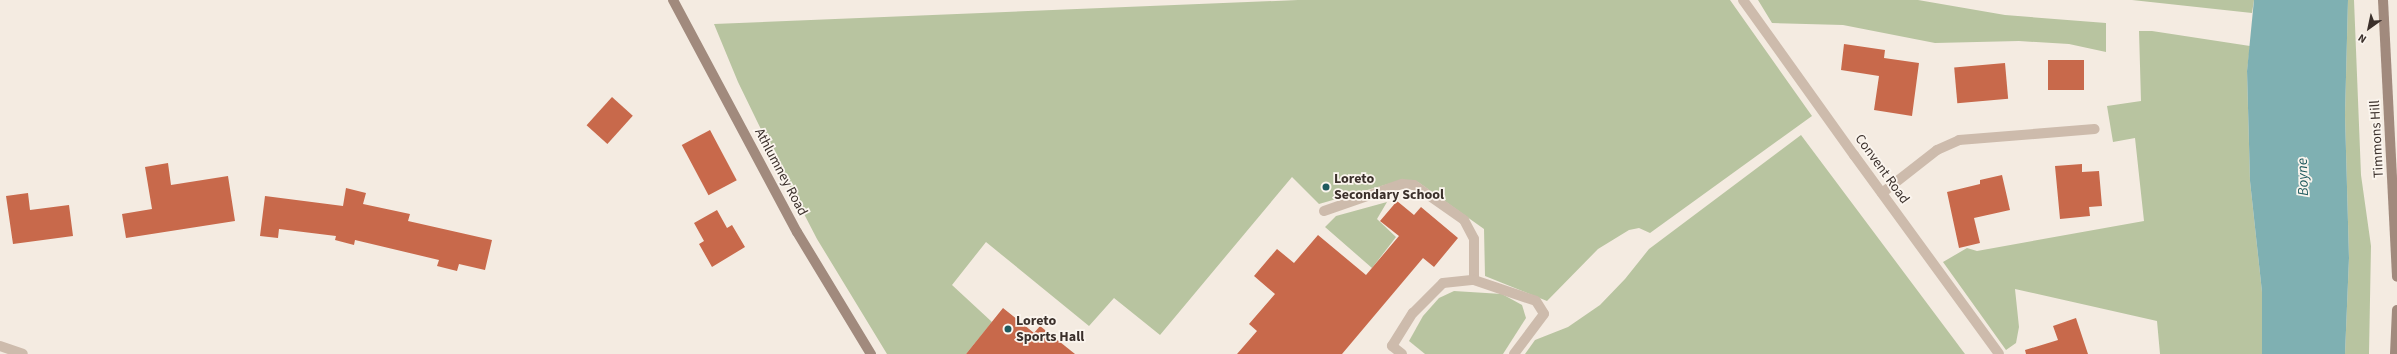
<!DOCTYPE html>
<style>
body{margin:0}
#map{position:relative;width:2397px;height:354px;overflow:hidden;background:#f4ebe1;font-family:"Source Sans 3",sans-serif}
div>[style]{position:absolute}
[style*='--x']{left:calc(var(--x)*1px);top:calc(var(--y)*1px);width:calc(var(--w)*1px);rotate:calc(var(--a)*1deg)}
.green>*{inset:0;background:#b8c4a0}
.water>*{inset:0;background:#7fb0b2}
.building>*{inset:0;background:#c8694b;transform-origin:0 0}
.service>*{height:10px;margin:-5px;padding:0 5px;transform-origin:5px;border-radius:5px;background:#cdbbac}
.pedestrian>*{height:10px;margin:-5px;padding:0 5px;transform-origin:5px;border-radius:5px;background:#cdbbac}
.minor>*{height:10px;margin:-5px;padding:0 5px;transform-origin:5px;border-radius:5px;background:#cdbbac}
.tertiary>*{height:10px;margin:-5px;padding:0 5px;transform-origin:5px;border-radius:5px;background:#cdbbac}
.secondary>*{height:10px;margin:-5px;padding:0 5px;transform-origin:5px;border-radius:5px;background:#a18a7d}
.dots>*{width:11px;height:11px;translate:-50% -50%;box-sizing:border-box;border:2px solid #fbf5ee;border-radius:50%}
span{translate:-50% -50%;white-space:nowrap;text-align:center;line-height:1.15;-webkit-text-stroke:3.5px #fbf5ee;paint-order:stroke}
.street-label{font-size:14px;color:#3b302b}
.poi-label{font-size:14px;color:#3b302b;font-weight:700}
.left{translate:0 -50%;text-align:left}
.water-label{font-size:15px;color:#1f5a5e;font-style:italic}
.north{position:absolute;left:2349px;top:8px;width:40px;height:40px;-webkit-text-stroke:3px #fbf5ee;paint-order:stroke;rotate:213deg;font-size:11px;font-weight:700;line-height:16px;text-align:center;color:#3b302b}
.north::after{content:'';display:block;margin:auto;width:14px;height:18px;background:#3b302b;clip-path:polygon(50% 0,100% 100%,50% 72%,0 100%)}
</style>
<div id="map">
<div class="green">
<i style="clip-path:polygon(1298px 0,1730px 0,1812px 116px,1650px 233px,1639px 228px,1629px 230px,1598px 249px,1547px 301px,1485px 276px,1484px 229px,1418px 182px,1395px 182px,1319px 204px,1292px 177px,1160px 335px,1114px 298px,1089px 326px,986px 242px,952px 285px,992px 322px,966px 354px,887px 354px,817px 239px,774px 156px,738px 82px,714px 24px)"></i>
<i style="clip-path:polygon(1758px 0,1918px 0,2005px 15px,2106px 23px,2106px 52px,2069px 44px,2019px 41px,1935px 43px,1843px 25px,1772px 23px)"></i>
<i style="clip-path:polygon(2132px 0,2254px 0,2252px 13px)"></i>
<i style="clip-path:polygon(2348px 0,2354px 0,2361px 175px,2371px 246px,2369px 354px,2345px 354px,2349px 258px,2345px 115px)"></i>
<i style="clip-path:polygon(2139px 31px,2152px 31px,2250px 46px,2247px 71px,2250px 181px,2262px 292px,2262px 354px,2160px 354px,2157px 321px,2015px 289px,2019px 327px,2016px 343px,2006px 350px,1943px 262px,1967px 248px,1977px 251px,2144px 221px,2135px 138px,2113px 142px,2107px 106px,2141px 101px)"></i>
<i style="clip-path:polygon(1801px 135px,1965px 354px,1525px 354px,1535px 340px,1568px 327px,1600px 305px,1625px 279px,1649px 249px)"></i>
<i style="clip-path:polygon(1387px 202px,1377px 219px,1396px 237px,1372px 268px,1325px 227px,1336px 216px)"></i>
<i style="clip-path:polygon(1454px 291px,1502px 294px,1522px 305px,1526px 318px,1503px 354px,1425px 354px,1409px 341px,1423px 316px,1439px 298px)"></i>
</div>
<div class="water">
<i style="clip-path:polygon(2254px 0,2348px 0,2345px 115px,2349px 258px,2345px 354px,2262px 354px,2262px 292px,2250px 181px,2247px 71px)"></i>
</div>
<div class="building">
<i style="clip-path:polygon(1844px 44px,1885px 50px,1884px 58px,1919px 63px,1912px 116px,1874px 110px,1879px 76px,1841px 70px)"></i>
<i style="left:2048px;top:60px;width:36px;height:30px"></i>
<i style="left:2005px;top:63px;width:36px;height:51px;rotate:85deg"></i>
<i style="left:612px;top:97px;width:28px;height:38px;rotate:42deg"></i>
<i style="left:710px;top:130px;width:57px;height:32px;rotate:62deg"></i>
<i style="clip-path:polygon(168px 163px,171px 185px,228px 176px,235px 221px,126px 238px,122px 214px,152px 209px,145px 167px)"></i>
<i style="clip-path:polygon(2082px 164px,2082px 172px,2099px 171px,2102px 206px,2089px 207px,2090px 216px,2060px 219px,2055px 166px)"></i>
<i style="clip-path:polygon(2002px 175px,2010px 210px,1974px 218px,1980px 243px,1959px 248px,1947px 192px,1980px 184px,1980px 180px)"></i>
<i style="clip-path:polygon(346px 188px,366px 193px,363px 204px,410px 214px,408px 221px,492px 240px,485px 270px,459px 264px,457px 271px,437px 266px,439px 260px,355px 240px,354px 245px,335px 240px,336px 236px,279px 229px,278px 238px,260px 236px,265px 196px,343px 206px)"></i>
<i style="clip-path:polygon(28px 193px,30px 210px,69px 205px,73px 236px,13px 244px,6px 196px)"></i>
<i style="clip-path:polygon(1397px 201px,1414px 215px,1421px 207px,1458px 238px,1434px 267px,1423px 258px,1342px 354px,1237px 354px,1257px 331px,1249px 324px,1275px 294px,1254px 276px,1277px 249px,1294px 263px,1318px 235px,1366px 275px,1399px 236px,1380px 221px)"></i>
<i style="clip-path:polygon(717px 210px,727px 228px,732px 225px,745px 247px,712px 267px,699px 244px,704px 241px,694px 223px)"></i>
<i style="clip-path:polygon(1003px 308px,1034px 333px,1040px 326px,1075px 354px,966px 354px)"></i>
<i style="clip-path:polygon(2076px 318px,2088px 354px,2026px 354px,2025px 350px,2058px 340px,2053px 326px)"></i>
</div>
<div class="service">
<i style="--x:1324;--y:211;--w:83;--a:-19.1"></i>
<i style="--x:1402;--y:184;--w:12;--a:5"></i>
<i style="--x:1414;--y:185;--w:61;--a:35"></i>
<i style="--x:1464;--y:220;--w:21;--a:62"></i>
<i style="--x:1474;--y:239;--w:41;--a:90"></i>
<i style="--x:1402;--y:354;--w:13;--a:-141"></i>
<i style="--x:1392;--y:346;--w:39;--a:-58"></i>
<i style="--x:1413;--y:313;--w:42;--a:-45"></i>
<i style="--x:1443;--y:283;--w:31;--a:-6"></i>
<i style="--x:1474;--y:280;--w:65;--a:18.7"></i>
<i style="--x:1536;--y:301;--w:15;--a:58"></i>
<i style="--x:1544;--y:314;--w:50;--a:126.9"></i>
</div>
<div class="pedestrian">
<i style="--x:1743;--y:0;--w:191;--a:54.4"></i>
</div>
<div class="minor">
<i style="--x:1854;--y:155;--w:246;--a:53.9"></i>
<i style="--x:1882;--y:193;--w:70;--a:-38"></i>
<i style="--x:1937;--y:150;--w:24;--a:-24"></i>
<i style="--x:1959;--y:140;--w:136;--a:-4.6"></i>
</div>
<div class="tertiary">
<i style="--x:0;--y:346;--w:24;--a:19"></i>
</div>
<div class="secondary">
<i style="--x:673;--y:0;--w:263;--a:61.9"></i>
<i style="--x:797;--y:232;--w:143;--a:58.8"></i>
<i style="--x:2383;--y:0;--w:277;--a:87.1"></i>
<i style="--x:2395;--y:354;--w:44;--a:-87.4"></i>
</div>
<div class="dots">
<i style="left:1326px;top:187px;background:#1f5a5e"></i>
<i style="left:1008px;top:329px;background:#1f5a5e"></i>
</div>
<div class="street-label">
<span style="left:2377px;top:139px;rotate:-93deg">Timmons Hill</span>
<span style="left:1882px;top:169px;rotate:54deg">Convent Road</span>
<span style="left:781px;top:172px;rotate:62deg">Athlumney Road</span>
</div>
<div class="poi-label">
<span class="left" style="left:1334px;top:187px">Loreto<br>Secondary School</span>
<span class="left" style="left:1016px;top:329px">Loreto<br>Sports Hall</span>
</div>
<div class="water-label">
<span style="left:2303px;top:177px;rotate:-92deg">Boyne</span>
</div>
<div class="north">N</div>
</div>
